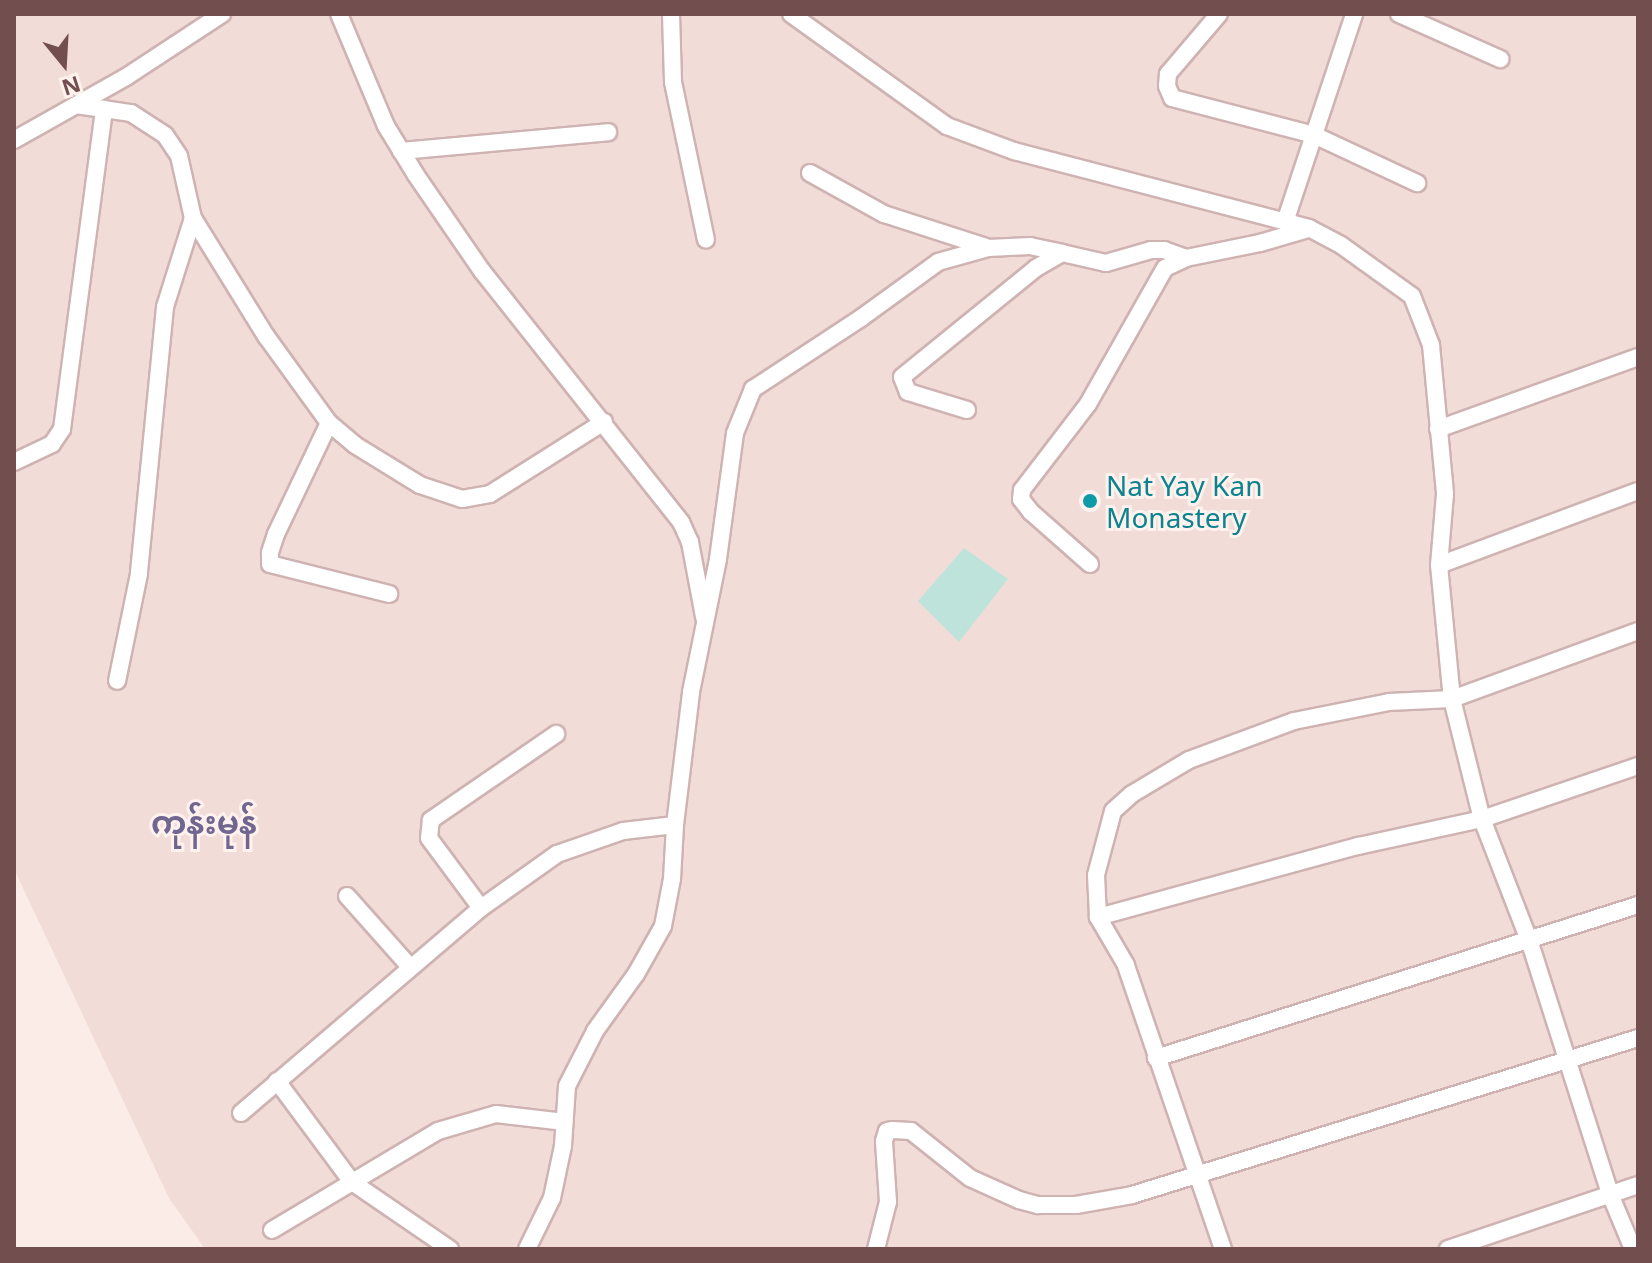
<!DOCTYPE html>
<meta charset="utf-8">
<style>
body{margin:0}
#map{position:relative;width:1652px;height:1263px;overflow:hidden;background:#fbece8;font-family:"Noto Sans","Noto Sans Myanmar",sans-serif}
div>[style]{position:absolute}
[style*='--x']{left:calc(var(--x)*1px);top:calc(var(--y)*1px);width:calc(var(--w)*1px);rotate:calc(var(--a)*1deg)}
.residential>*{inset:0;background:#f2dcd7}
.water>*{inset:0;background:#bee3da}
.roads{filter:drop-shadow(2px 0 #ceb3b2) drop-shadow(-2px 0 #ceb3b2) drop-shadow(0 2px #ceb3b2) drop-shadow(0 -2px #ceb3b2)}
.minor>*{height:16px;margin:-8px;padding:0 8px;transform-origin:8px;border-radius:8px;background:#fff}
.dots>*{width:22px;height:22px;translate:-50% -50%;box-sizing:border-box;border:4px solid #fef2ee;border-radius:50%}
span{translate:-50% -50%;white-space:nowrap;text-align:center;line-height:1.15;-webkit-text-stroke:6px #fef2ee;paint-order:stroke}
.culture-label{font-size:28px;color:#0d838f}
.left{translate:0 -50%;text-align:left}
.quarter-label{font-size:32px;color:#71668f;font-weight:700}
.frame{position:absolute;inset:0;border:16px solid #734e4f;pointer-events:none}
.north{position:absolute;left:24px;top:24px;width:80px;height:80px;-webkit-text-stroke:6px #fef2ee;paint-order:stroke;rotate:162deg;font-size:22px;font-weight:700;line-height:32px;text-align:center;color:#734e4f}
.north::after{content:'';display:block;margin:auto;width:28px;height:36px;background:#734e4f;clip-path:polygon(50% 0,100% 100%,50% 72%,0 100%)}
</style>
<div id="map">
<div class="residential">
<i style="clip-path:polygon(14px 14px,1638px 14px,1638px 1249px,205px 1249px,169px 1198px,14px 869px)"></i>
</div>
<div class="water">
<i style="clip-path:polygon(964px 548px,1008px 579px,959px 642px,918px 601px)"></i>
</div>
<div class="roads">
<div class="minor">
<i style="--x:339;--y:14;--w:121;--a:67.2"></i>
<i style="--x:386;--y:126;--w:57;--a:58.5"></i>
<i style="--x:416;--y:175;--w:116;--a:55.5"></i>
<i style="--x:482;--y:271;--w:320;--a:51.6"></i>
<i style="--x:681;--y:522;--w:22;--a:66"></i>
<i style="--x:690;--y:542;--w:76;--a:79.4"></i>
<i style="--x:671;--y:14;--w:68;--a:88.3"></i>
<i style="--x:673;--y:82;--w:161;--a:78.2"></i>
<i style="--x:791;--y:14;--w:192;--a:35.7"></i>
<i style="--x:947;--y:126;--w:72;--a:20.5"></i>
<i style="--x:1014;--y:151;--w:305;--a:14.6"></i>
<i style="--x:1309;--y:228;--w:36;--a:28"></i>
<i style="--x:1341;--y:245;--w:87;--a:35.7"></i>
<i style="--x:1412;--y:296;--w:53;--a:68.8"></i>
<i style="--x:1431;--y:345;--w:150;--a:84.6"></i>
<i style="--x:1445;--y:494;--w:71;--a:94.8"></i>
<i style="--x:1439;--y:565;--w:135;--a:84.5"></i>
<i style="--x:1452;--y:699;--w:124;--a:76"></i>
<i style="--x:1482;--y:819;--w:133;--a:68.8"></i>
<i style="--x:1530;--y:943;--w:263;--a:72.3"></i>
<i style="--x:1610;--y:1194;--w:60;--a:67.3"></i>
<i style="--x:1219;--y:14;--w:79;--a:130.4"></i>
<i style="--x:1168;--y:74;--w:12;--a:95"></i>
<i style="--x:1167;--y:86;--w:13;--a:67"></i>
<i style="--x:1172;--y:98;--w:147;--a:14.6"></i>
<i style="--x:1314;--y:135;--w:114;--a:25"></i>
<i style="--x:1399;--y:14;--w:111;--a:24"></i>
<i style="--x:76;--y:105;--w:56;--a:8.3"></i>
<i style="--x:131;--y:113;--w:40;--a:32.9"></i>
<i style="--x:165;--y:135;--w:25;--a:56"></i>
<i style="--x:179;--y:156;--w:64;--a:77.3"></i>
<i style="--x:193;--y:218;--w:93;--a:107.5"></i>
<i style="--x:165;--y:307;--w:268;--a:95.6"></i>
<i style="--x:139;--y:574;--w:109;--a:101.6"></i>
<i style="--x:14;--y:140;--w:129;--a:-29.4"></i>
<i style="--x:126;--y:77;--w:115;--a:-33.3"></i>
<i style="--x:401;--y:151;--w:208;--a:-5.2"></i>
<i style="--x:810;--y:173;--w:85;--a:29"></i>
<i style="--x:884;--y:214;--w:107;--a:17.9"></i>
<i style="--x:193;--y:218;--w:139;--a:58.3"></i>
<i style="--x:266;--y:336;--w:107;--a:54.1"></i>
<i style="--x:329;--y:423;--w:34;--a:40"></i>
<i style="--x:355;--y:445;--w:76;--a:31.6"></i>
<i style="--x:420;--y:485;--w:44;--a:18.4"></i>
<i style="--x:462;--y:499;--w:28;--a:-10"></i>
<i style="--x:490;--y:494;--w:135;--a:-32.3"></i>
<i style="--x:1285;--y:222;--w:219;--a:-71.6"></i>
<i style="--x:967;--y:410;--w:62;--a:-163"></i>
<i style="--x:908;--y:392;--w:16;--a:-112"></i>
<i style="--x:902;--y:377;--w:173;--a:-39.1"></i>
<i style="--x:1036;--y:268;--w:30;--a:-30"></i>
<i style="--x:1062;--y:253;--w:45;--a:12.8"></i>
<i style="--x:1106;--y:263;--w:47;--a:-16.1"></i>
<i style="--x:1151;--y:250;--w:13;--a:0"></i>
<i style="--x:1164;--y:250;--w:23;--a:20"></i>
<i style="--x:329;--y:423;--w:123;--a:115.5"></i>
<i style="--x:276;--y:534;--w:20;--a:108"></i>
<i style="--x:270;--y:553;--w:11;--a:90"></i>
<i style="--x:270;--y:564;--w:123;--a:14.1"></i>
<i style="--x:1438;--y:429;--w:213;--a:-19.8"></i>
<i style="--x:14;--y:462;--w:42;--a:-25.3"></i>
<i style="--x:52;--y:444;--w:18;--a:-56"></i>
<i style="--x:62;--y:429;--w:323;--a:-82.5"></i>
<i style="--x:1090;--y:564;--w:79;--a:-138.6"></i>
<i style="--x:1031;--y:512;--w:16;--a:-128"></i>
<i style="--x:1021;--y:499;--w:9;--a:-84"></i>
<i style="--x:1022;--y:490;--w:108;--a:-52.5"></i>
<i style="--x:1088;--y:404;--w:156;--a:-60.5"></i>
<i style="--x:1165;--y:268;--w:23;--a:-25"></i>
<i style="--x:1186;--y:258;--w:76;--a:-11.5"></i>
<i style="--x:1260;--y:243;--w:50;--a:-16.3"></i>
<i style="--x:1439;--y:565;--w:212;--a:-20.4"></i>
<i style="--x:347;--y:896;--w:95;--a:48.4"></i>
<i style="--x:481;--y:908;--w:87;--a:-126.6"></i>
<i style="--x:429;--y:838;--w:18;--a:-84"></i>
<i style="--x:431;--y:820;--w:152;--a:-34.5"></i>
<i style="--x:1098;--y:917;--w:270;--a:-15.3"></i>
<i style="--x:1358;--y:846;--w:127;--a:-12.3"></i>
<i style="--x:1482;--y:819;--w:165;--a:-18.8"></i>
<i style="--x:1156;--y:1058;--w:506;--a:-17.61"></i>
<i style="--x:277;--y:1081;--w:126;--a:53.4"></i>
<i style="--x:352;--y:1182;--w:119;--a:34.4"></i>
<i style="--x:241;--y:1113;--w:316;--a:-40.5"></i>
<i style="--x:481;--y:908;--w:93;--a:-35.4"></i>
<i style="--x:557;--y:854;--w:70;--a:-19.2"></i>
<i style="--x:623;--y:831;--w:52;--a:-6.6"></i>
<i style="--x:272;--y:1230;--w:193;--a:-30.8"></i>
<i style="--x:438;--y:1131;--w:60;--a:-16.3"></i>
<i style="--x:496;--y:1114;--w:69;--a:6.6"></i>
<i style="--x:527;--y:1249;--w:57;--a:-63.9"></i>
<i style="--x:552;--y:1198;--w:53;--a:-78.1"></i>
<i style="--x:563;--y:1146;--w:60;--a:-86.2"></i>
<i style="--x:567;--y:1086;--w:62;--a:-63"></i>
<i style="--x:595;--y:1031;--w:70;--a:-54.3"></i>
<i style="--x:636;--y:974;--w:55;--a:-60.6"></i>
<i style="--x:663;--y:926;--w:48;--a:-79.2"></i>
<i style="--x:672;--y:879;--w:54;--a:-86.8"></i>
<i style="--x:675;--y:825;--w:134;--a:-83.1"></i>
<i style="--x:691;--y:692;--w:136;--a:-78.5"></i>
<i style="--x:718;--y:559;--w:127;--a:-82.3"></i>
<i style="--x:735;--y:433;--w:48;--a:-67.8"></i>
<i style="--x:753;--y:389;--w:129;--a:-33.3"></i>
<i style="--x:861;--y:318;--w:95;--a:-36"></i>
<i style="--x:938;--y:262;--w:52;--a:-15.6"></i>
<i style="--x:988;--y:248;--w:42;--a:-2.7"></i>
<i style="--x:1030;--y:246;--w:33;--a:12"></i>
<i style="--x:876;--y:1249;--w:49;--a:-75.7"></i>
<i style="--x:888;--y:1202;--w:61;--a:-93.8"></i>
<i style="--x:884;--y:1141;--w:10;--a:-73"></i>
<i style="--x:887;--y:1131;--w:5;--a:-11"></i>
<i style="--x:892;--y:1130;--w:19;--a:3"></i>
<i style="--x:911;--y:1131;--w:75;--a:38.5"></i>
<i style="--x:970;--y:1178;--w:54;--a:24.2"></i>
<i style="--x:1019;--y:1200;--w:20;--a:15"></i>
<i style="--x:1038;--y:1205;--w:38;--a:0"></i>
<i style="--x:1076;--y:1205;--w:57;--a:-10.1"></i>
<i style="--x:1132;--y:1195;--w:530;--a:-17.24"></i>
<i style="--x:1223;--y:1249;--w:300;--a:-108.9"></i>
<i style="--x:1126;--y:965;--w:56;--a:-120.3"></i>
<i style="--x:1098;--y:917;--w:42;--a:-92.7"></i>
<i style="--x:1096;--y:875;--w:66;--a:-75.1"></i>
<i style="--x:1113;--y:811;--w:25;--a:-42"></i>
<i style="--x:1132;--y:794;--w:66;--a:-30.8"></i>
<i style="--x:1189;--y:760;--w:112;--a:-20.4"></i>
<i style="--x:1294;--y:721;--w:97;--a:-11.3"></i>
<i style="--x:1389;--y:702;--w:63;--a:-2.7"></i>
<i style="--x:1452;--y:699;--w:198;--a:-20.1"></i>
<i style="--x:1448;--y:1249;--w:200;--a:-18.6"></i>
</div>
</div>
<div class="dots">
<i style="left:1090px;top:501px;background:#0f9aa8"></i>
</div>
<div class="culture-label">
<span class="left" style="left:1106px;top:501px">Nat Yay Kan<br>Monastery</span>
</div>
<div class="quarter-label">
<span style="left:204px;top:822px">ကုန်းမုန်</span>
</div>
<div class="frame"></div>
<div class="north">N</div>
</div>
